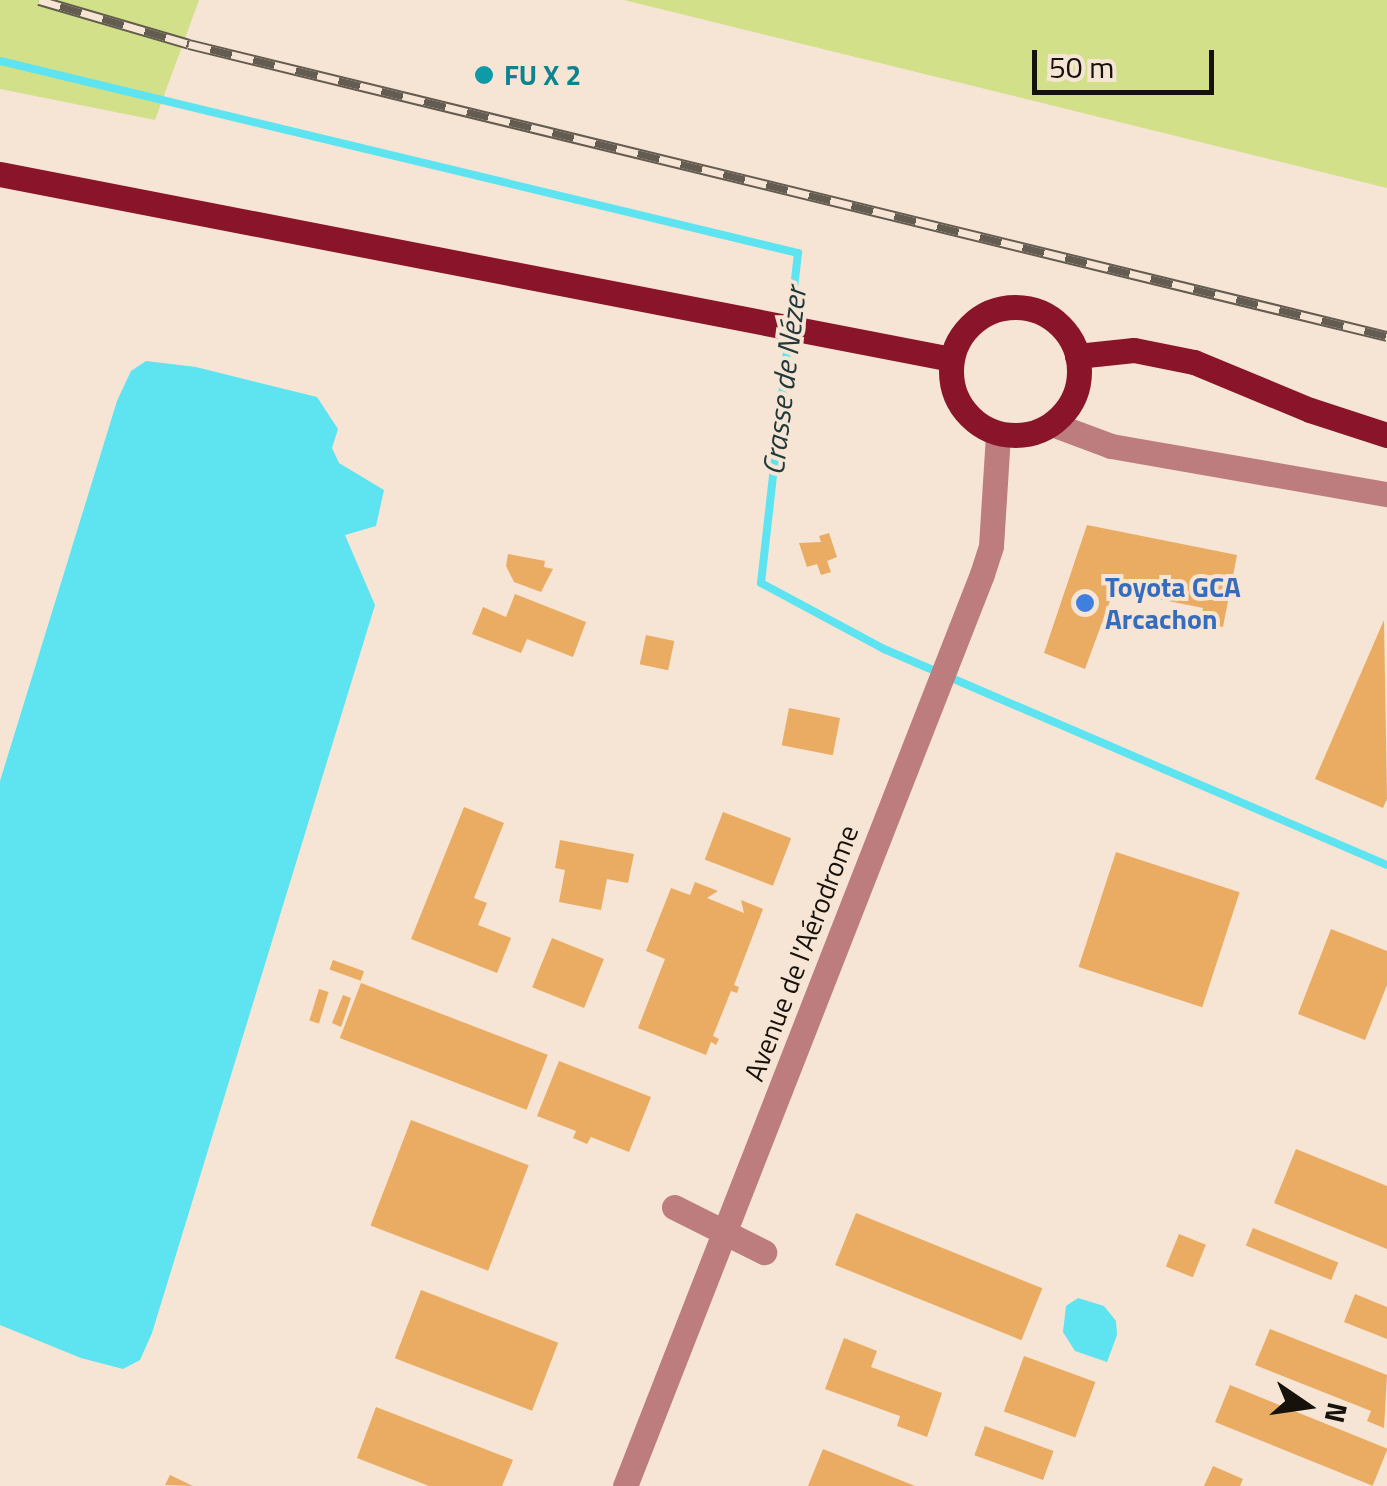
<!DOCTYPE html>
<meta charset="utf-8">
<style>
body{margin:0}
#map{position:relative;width:1387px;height:1486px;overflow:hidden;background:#f6e5d4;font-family:"Titillium Web",sans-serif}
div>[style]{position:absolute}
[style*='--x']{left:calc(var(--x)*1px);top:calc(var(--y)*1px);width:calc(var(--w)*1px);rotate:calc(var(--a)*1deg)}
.green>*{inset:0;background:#d1e089}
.water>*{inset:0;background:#5ee3f0}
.stream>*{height:8px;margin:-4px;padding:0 4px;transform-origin:4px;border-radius:4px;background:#5ee3f0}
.building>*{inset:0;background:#eaab63;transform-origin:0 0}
.minor>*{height:25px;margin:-12.5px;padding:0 12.5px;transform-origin:12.5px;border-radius:12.5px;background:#bd7d7f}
.major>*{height:25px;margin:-12.5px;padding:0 12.5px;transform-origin:12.5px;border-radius:12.5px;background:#8a152a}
.major>.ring{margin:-12.5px;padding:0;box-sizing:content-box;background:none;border:25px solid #8a152a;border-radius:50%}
.rail>*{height:11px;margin-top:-5.5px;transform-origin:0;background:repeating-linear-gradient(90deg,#f6e5d4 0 22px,#645b51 0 44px);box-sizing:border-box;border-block:2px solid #645b51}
.dots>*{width:28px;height:28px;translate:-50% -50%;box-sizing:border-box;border:5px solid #f6e5d4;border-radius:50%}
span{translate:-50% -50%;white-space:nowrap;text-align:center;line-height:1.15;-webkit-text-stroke:8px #f6e5d4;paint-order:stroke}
.culture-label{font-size:28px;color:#0d838f;font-weight:700}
.left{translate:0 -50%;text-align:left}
.shop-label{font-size:28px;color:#366cbe;font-weight:700}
.street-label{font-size:28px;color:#16110b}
.water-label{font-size:30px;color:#21393b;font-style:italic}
.north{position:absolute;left:1257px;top:1356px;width:100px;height:100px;-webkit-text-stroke:8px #f6e5d4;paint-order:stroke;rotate:103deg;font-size:28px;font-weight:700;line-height:40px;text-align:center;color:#16110b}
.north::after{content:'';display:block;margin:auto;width:35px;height:45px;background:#16110b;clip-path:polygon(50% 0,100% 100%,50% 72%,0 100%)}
.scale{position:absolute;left:1032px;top:50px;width:182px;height:45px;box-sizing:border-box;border:5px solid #16110b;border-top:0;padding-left:12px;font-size:30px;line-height:35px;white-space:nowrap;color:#16110b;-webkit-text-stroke:8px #f6e5d4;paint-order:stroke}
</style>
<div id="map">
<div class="green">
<i style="clip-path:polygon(0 0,199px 0,155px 120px,0 89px)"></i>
<i style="clip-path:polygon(624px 0,1387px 0,1387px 188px)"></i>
</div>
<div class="water">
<i style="clip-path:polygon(146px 361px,196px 367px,317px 397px,338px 429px,332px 448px,339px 463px,384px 490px,376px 526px,345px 535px,375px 605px,152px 1333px,140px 1360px,123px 1369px,81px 1358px,0 1325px,0 781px,117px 401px,131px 371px)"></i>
<i style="clip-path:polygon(1078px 1298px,1104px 1306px,1116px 1321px,1117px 1335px,1107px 1362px,1075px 1351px,1063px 1332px,1066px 1306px)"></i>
</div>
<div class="stream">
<i style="--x:0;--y:61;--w:821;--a:13.53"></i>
<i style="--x:798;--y:253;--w:332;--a:96.4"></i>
<i style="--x:761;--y:583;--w:140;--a:28.2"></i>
<i style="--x:884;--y:649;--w:547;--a:23.24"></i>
</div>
<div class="building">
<i style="clip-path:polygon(1087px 525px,1237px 555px,1223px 627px,1200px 623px,1203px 608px,1114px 590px,1085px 669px,1044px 653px)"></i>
<i style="clip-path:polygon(829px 533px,837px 557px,827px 561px,831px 572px,821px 575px,817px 564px,807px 567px,799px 543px,821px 542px,819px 536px)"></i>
<i style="clip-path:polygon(508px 554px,545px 561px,544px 567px,553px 569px,541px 592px,514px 582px,506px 566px)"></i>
<i style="clip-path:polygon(515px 594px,586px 622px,573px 657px,527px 639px,521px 653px,472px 634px,483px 607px,506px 617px)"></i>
<i style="clip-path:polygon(1384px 620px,1387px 799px,1383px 808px,1315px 779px)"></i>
<i style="left:646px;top:635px;width:29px;height:30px;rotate:12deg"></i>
<i style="left:789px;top:708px;width:52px;height:38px;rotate:11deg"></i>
<i style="clip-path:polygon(464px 807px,504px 823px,474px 898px,487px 903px,478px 925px,511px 938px,497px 973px,411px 939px)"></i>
<i style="left:723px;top:812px;width:73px;height:51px;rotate:21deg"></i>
<i style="clip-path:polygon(560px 840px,634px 854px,628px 883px,607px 879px,601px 910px,559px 902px,565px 870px,555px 868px)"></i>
<i style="left:1116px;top:852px;width:130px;height:121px;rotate:18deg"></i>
<i style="clip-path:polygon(695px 882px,718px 891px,707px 898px,744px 913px,741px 900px,763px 909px,734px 985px,739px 987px,737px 993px,731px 991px,713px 1036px,719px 1039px,716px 1045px,711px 1042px,706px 1055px,638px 1028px,665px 959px,646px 951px,671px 888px,690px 895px)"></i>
<i style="clip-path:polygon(1331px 929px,1387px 951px,1387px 985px,1365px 1040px,1298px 1014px)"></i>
<i style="left:552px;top:938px;width:56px;height:53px;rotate:22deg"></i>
<i style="left:333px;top:960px;width:33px;height:10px;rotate:20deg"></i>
<i style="left:361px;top:983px;width:200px;height:59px;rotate:21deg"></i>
<i style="left:319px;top:989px;width:10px;height:33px;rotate:17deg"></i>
<i style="clip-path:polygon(343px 995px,351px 998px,341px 1027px,332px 1023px)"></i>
<i style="clip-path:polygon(559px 1061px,651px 1097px,629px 1152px,591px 1137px,587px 1144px,573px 1138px,576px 1131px,537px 1116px)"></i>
<i style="left:411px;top:1120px;width:126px;height:113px;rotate:21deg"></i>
<i style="clip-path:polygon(1296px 1149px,1387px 1186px,1387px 1249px,1274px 1203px)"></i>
<i style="left:856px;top:1213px;width:201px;height:56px;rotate:22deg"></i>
<i style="left:1253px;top:1228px;width:92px;height:19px;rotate:22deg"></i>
<i style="left:1179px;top:1234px;width:29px;height:35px;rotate:22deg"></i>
<i style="left:421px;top:1290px;width:147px;height:73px;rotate:21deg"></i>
<i style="clip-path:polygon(1355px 1294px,1387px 1307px,1387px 1339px,1344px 1322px)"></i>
<i style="clip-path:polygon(1270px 1329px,1387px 1375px,1384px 1428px,1367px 1421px,1371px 1411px,1255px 1365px)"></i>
<i style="clip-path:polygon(844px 1338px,877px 1351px,871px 1367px,942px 1393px,927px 1437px,897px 1426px,900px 1416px,825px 1389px)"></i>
<i style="left:1024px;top:1356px;width:76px;height:59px;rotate:20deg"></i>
<i style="left:1230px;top:1385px;width:170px;height:40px;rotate:22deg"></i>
<i style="clip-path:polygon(376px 1407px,513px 1460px,502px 1486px,429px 1486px,357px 1458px)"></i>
<i style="left:985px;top:1426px;width:73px;height:31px;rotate:20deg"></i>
<i style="clip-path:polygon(823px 1449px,915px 1486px,808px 1486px)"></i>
<i style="clip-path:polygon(1213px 1466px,1243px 1479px,1240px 1486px,1204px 1486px)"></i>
<i style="clip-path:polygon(170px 1475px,193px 1486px,165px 1485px)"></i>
</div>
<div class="minor">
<i style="--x:1052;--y:424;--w:63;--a:20.4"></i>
<i style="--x:1111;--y:446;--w:280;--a:9.9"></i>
<i style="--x:674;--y:1207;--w:101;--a:26.6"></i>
<i style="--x:625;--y:1486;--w:979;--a:-68.62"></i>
<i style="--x:982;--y:574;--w:29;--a:-72"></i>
<i style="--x:991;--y:546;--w:112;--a:-86.4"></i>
</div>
<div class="major">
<i style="--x:0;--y:174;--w:969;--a:11.01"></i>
<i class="ring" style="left:951px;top:307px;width:103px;height:103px"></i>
<i style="--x:1077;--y:356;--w:57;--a:-6"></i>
<i style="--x:1134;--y:350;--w:61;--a:11.3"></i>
<i style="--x:1194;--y:362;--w:126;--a:22.5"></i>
<i style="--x:1310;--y:410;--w:81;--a:18"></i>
</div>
<div class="rail">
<i style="--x:39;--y:0;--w:156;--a:16.3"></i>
<i style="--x:189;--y:44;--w:1233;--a:13.7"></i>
</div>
<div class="dots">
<i style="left:484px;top:75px;background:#0f9aa8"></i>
<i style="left:1085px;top:603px;background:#3f7fe0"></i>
</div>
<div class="culture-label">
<span class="left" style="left:504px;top:75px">FU X 2</span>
</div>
<div class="shop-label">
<span class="left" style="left:1105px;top:603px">Toyota GCA<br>Arcachon</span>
</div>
<div class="street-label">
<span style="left:801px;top:953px;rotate:-69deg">Avenue de l'Aérodrome</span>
</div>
<div class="water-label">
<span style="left:784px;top:381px;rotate:-83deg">Crasse de Nézer</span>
</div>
<div class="north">N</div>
<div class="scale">50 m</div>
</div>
